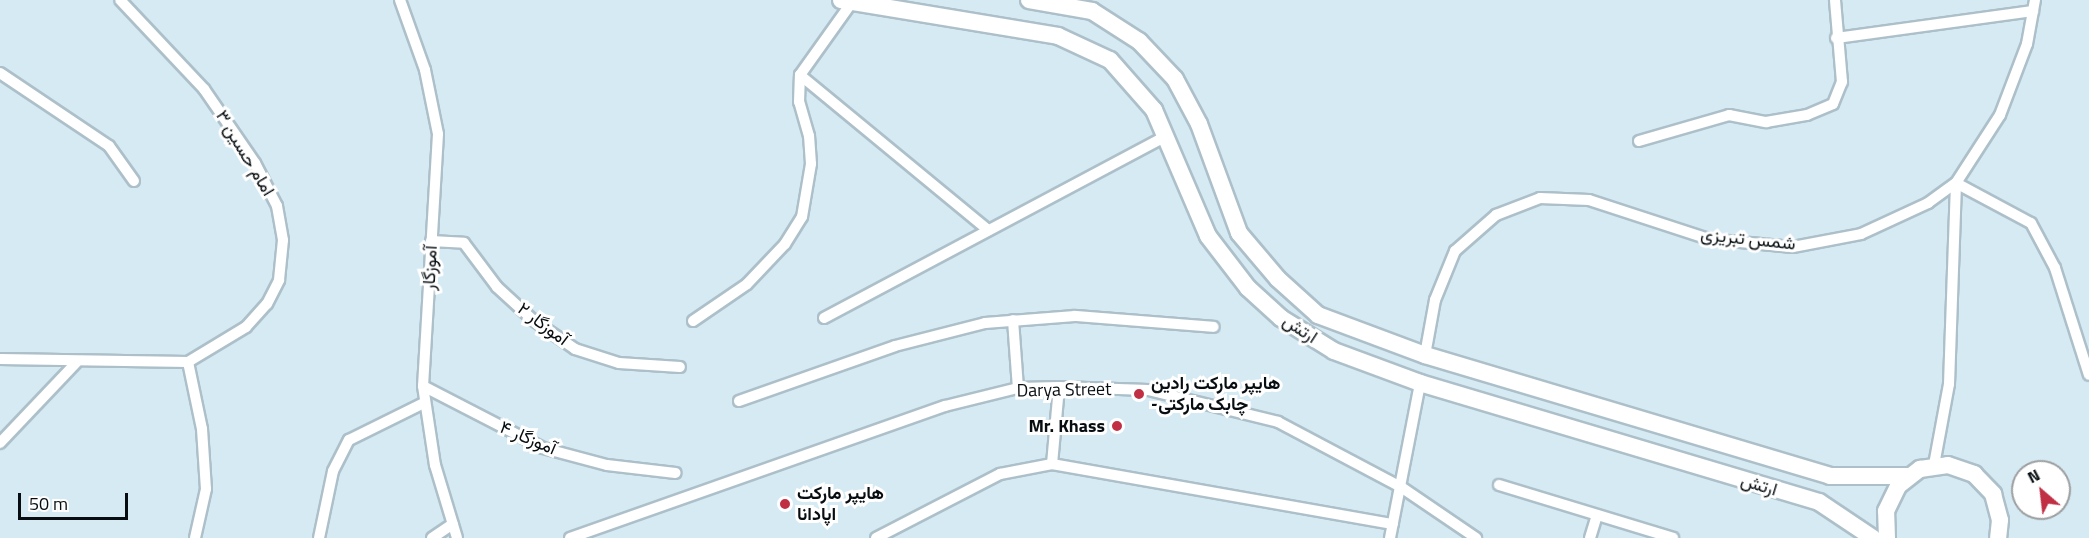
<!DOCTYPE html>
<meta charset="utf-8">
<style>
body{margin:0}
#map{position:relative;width:2089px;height:538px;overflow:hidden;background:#d6eaf4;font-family:"Titillium Web",Vazirmatn,sans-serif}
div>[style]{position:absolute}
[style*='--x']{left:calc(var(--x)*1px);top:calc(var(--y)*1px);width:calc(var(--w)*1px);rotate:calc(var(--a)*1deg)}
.roads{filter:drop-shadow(2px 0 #adc0ca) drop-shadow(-2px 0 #adc0ca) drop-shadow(0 2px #adc0ca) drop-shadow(0 -2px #adc0ca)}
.minor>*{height:10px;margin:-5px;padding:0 5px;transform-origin:5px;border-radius:5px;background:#fff}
.secondary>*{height:16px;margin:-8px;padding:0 8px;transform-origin:8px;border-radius:8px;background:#fff}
.dots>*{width:16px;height:16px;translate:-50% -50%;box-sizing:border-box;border:3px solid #fff;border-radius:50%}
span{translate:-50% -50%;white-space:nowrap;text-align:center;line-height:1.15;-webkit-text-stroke:6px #fff;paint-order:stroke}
.street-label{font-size:18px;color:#070d10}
.poi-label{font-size:18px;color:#070d10;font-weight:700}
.left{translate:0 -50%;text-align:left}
.right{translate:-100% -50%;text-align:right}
.north{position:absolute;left:2011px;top:460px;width:60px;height:60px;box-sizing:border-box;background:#fff;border:2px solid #9c9e9f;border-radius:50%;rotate:332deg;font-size:16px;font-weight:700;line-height:24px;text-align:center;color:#070d10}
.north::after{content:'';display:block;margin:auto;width:21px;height:27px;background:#c02f43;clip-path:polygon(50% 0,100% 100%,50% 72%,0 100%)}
.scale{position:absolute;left:18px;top:493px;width:110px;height:27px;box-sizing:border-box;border:3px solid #070d10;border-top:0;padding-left:8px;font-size:18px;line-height:21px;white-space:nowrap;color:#070d10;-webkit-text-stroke:4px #fff;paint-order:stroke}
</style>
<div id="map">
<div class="roads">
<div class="minor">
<i style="--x:400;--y:0;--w:74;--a:70.3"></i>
<i style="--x:425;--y:70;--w:65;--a:78.5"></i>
<i style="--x:438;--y:134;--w:252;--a:93.4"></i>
<i style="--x:423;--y:386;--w:80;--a:81.4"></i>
<i style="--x:435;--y:465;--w:76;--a:73.2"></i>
<i style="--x:1836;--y:38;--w:199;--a:-7.8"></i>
<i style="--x:0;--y:73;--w:131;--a:33.8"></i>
<i style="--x:109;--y:146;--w:43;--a:54.5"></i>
<i style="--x:800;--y:75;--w:244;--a:39.5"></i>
<i style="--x:1639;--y:141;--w:94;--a:-16.1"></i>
<i style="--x:1729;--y:115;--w:38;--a:11"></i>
<i style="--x:1766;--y:122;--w:42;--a:-9.7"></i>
<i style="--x:1807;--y:115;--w:28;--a:-23"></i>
<i style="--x:1833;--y:104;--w:24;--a:-68"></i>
<i style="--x:1842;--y:82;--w:82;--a:-94.9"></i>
<i style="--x:431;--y:241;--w:33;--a:3"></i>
<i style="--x:464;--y:243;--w:55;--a:53.1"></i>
<i style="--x:497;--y:287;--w:49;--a:42.5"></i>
<i style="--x:533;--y:320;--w:51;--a:34.6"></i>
<i style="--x:575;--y:349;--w:46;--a:17.7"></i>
<i style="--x:619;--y:363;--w:61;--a:3.8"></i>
<i style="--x:824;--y:318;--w:386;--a:-28"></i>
<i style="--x:1013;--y:320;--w:68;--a:85.8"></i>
<i style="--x:693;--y:321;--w:65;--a:-34.4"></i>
<i style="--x:747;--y:284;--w:55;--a:-46.5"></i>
<i style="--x:785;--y:244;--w:32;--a:-58"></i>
<i style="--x:802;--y:217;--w:54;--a:-80.4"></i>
<i style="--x:811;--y:164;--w:28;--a:-94"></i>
<i style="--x:809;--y:136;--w:35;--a:-106"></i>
<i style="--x:799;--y:102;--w:27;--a:-88"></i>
<i style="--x:800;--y:75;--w:90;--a:-54.5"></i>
<i style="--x:1425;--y:355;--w:56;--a:-79.7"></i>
<i style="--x:1435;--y:300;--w:53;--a:-67.8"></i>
<i style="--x:1455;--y:251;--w:55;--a:-41.3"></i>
<i style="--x:1496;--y:215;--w:47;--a:-21.1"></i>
<i style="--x:1540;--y:198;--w:49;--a:2.3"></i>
<i style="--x:1589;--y:200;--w:125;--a:18.1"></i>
<i style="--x:1708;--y:239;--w:85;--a:5.4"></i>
<i style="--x:1793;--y:247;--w:69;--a:-10.8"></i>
<i style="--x:1861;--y:234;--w:74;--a:-24.8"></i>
<i style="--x:1928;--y:203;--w:34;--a:-36"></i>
<i style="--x:1956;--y:183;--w:81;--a:-57.1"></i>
<i style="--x:2000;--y:115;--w:76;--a:-69.2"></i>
<i style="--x:2027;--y:44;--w:45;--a:-79.7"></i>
<i style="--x:0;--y:359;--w:188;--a:0.9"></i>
<i style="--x:188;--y:362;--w:68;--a:-31.1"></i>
<i style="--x:246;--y:327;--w:31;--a:-48"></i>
<i style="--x:267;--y:304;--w:27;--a:-63"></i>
<i style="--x:279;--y:280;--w:40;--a:-84.3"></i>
<i style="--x:283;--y:240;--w:35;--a:-100"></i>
<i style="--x:277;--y:206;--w:48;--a:-117.1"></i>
<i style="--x:255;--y:163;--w:90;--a:-124.6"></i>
<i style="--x:204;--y:89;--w:122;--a:-133.3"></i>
<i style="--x:188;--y:362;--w:68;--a:78.2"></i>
<i style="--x:202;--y:429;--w:60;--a:86.2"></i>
<i style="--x:206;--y:489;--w:50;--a:102.7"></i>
<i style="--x:423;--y:386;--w:135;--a:27.3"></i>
<i style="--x:543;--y:448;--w:66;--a:14.9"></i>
<i style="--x:607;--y:465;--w:69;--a:6.6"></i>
<i style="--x:739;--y:401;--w:165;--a:-19.4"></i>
<i style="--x:895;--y:346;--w:93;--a:-14.3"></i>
<i style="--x:985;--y:323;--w:90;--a:-4.4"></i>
<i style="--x:1075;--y:316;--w:139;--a:4.5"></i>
<i style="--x:0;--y:443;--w:112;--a:-46.5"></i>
<i style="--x:1052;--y:464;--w:77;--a:-84.8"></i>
<i style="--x:1934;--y:465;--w:82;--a:-79.5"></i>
<i style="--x:1949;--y:384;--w:201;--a:-88"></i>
<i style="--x:1956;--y:183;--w:85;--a:28.1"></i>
<i style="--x:2031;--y:223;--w:51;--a:61.9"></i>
<i style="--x:2055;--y:268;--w:112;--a:72.4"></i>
<i style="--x:1499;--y:485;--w:182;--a:16.9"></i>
<i style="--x:319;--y:538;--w:68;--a:-78.2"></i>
<i style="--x:333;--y:471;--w:35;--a:-63"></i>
<i style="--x:349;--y:440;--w:84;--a:-26.3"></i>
<i style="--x:432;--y:538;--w:25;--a:-34"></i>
<i style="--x:570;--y:538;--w:398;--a:-19.4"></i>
<i style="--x:945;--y:406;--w:75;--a:-13.9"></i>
<i style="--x:1018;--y:388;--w:41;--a:-1.4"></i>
<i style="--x:1059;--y:387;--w:89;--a:1.9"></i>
<i style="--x:1148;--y:390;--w:134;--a:13.8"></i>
<i style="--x:1278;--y:422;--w:139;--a:27.9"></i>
<i style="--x:1401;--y:487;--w:91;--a:34.2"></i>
<i style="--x:876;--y:538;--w:140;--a:-27.3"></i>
<i style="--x:1000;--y:474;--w:53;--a:-10.9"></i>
<i style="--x:1052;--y:464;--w:346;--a:10"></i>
<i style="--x:1390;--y:538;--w:158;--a:-79"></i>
<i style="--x:1590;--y:538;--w:24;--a:-73"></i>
</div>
<div class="secondary">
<i style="--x:841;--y:0;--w:220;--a:9.4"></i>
<i style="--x:1058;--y:36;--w:57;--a:24.8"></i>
<i style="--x:1110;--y:60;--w:67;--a:48.7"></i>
<i style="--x:1154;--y:110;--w:137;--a:66.8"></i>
<i style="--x:1208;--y:236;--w:66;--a:52.4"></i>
<i style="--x:1248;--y:288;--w:45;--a:42.3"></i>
<i style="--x:1281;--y:318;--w:62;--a:31.9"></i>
<i style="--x:1334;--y:351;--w:92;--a:20.4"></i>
<i style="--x:1420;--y:383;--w:416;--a:16.6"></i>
<i style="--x:1819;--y:502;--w:65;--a:33.7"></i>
<i style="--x:1029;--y:0;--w:64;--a:9.9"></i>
<i style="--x:1092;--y:11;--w:56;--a:32.6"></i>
<i style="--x:1139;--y:41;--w:52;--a:46.5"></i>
<i style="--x:1175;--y:79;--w:51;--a:61.9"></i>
<i style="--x:1199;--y:124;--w:116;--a:69.8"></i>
<i style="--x:1239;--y:233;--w:60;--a:49.7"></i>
<i style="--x:1278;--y:279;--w:54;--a:42"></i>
<i style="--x:1318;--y:315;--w:114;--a:20.5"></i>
<i style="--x:1425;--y:355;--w:423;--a:16.6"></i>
<i style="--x:1830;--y:476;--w:78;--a:0"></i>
<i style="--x:1887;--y:538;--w:27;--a:-92"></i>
<i style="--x:1886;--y:511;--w:28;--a:-64"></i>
<i style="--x:1898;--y:486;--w:28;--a:-38"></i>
<i style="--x:1920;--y:469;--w:28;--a:-8"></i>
<i style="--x:1948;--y:465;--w:28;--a:19"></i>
<i style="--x:1974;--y:474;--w:28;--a:46"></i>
<i style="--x:1993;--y:494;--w:27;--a:75"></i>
<i style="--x:2000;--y:520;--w:18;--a:96"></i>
</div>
</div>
<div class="dots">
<i style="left:1139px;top:394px;background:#c02f43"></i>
<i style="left:1117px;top:426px;background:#c02f43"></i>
<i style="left:785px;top:504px;background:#c02f43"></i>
</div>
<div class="street-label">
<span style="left:245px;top:153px;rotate:59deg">امام حسین ۳</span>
<span style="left:1748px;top:239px;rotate:6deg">شمس تبریزی</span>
<span style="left:430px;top:268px;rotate:-87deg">آموزگار</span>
<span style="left:543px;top:324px;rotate:37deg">آموزگار ۲</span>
<span style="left:1300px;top:329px;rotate:33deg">ارتش</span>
<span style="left:1064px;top:390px;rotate:-1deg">Darya Street</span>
<span style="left:528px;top:438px;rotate:23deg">آموزگار ۴</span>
<span style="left:1759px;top:485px;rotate:17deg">ارتش</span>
</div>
<div class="poi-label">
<span class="left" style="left:1151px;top:394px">هایپر مارکت رادین<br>-چابک مارکتی</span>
<span class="right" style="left:1105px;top:426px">Mr. Khass</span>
<span class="left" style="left:797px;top:504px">هایپر مارکت<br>اپادانا</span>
</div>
<div class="north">N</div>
<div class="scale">50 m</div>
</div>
